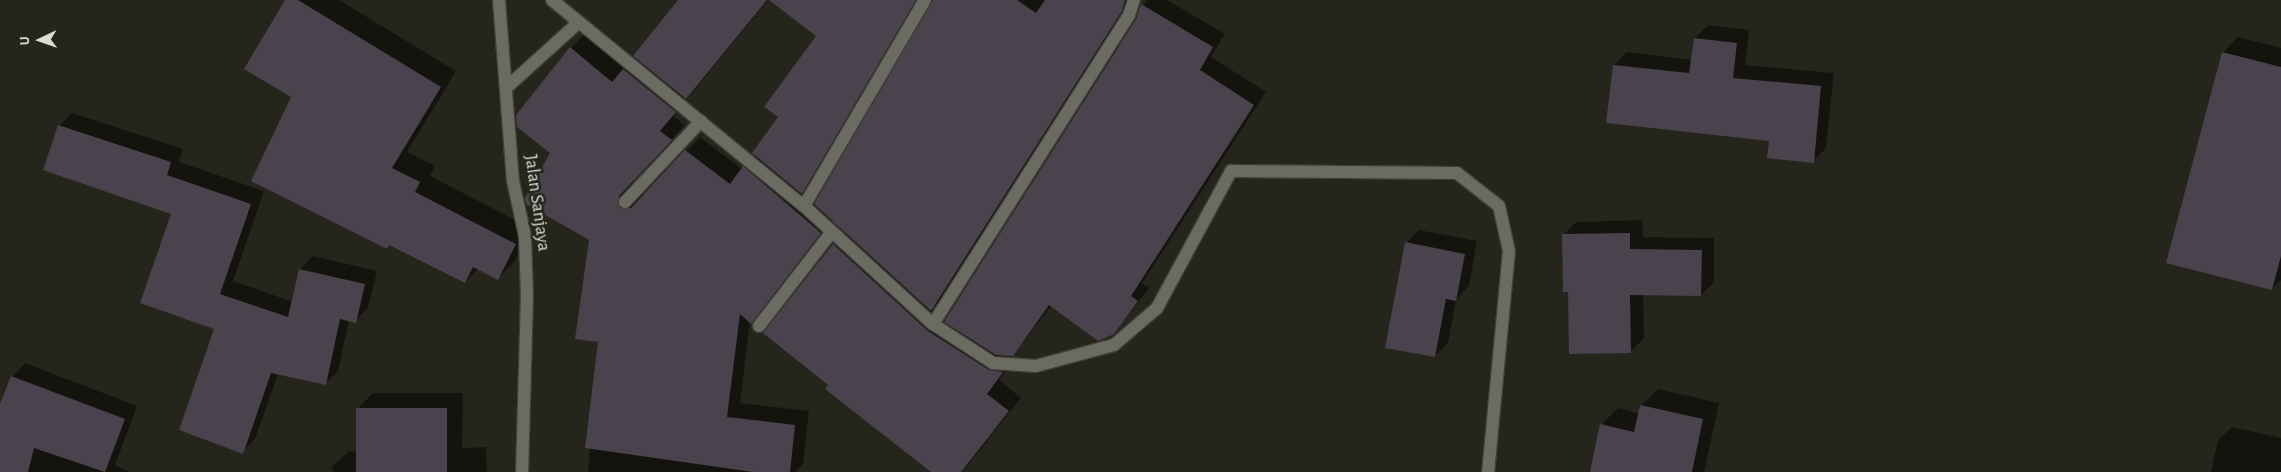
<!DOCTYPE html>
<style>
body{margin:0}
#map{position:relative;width:2281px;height:472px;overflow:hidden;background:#26251c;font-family:"Alegreya Sans",sans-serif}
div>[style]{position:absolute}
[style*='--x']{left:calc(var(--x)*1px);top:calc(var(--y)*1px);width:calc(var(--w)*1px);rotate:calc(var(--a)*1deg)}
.shadow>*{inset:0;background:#0007}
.building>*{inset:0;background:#48434d;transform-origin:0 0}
.roads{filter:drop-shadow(1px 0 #403f38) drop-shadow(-1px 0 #403f38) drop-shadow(0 1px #403f38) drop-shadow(0 -1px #403f38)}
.minor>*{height:12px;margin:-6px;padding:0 6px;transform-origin:6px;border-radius:6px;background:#6c6b61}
span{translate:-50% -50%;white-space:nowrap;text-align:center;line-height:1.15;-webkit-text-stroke:5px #26251c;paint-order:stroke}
.street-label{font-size:19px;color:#dcdcd6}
.north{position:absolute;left:15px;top:15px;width:50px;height:50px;-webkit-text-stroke:4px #26251c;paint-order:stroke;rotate:267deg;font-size:14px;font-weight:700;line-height:20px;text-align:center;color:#dcdcd6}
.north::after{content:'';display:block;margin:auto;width:18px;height:22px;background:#dcdcd6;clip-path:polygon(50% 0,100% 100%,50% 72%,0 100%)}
</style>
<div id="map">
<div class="shadow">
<i style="clip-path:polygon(287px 0,339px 0,456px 71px,407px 152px,435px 166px,430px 176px,531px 228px,514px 262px,498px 278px,479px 268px,465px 282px,391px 244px,387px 248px,293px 97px)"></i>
<i style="clip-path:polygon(680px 0,768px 0,673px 116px,685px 125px,633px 181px,634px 195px,645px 194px,700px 137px,742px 169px,756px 155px,780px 117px,817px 36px,771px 0,920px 0,814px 179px,803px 191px,817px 203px,933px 4px,932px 0,1132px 0,944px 297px,932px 309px,946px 321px,1147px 0,1167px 0,1225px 34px,1211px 57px,1266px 92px,1142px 283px,1149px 288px,1114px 333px,1052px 305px,1013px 355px,997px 354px,1014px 359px,999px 380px,1021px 398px,962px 472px,933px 472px,765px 333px,846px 232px,833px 220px,765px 308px,750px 321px,740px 403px,809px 411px,803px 464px,795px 472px,588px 472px,599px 341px,591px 240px,552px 153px,571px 48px,585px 34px,626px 68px)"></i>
<i style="clip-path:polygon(1708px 25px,1749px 30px,1745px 65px,1834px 73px,1826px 148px,1813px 161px,1614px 65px,1627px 52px,1692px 60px,1695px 38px)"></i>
<i style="clip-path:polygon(2238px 37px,2281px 48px,2281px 280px,2272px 289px,2223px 53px)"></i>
<i style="clip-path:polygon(72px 113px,183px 149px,179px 162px,264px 191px,233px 281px,293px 302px,300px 269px,313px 256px,377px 271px,368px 308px,355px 321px,349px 320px,338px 371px,325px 384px,278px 374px,255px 439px,242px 452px,216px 329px,172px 213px,59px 126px)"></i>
<i style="clip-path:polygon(1642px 220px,1643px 237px,1714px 238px,1714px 282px,1701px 295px,1643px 294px,1644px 338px,1631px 351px,1569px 290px,1563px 235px,1576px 222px)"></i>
<i style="clip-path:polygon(1419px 230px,1477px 241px,1469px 286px,1456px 299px,1448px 343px,1435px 356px,1406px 243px)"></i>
<i style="clip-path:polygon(25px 363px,137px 406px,115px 465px,130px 472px,0 472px,0 408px,12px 377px)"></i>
<i style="clip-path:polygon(1658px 389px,1719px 403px,1704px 472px,1591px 472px,1601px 425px,1618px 408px,1640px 414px,1641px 406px)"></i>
<i style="clip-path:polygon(373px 393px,463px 393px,462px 448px,486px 447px,487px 472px,333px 472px,332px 467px,348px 452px,357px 451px,357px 409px)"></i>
<i style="clip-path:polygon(2232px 427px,2281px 438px,2281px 472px,2211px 472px,2218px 440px)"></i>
</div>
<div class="building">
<i style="clip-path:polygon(285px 0,298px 0,441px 87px,392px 168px,420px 182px,415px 192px,516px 244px,498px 280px,473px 267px,465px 283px,389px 245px,387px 249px,251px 181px,291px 97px,244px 69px)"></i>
<i style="clip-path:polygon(678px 0,767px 0,686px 99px,633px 56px)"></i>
<i style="clip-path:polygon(769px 0,916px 0,802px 194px,752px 153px,778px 117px,764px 107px,816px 36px)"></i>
<i style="clip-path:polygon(933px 0,1017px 0,1036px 13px,1045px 0,1125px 0,1122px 11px,931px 311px,814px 204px)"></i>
<i style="clip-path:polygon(1141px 4px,1213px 47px,1200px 70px,1254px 105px,1131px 296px,1138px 301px,1114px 334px,1098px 341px,1049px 305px,1013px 356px,996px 355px,944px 322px,1136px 19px)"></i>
<i style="clip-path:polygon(1694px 38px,1737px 43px,1733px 78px,1821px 86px,1814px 163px,1767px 158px,1769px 141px,1606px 123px,1613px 65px,1689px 73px)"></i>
<i style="clip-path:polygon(570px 47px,612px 82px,623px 69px,676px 112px,660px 131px,672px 140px,619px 196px,620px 208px,631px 208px,685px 150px,730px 184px,743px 166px,821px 233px,751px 324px,740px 314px,727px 417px,795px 425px,790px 472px,753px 472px,585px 448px,598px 342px,575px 339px,589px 240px,526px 204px,525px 198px,550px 153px,517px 127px,516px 115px)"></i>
<i style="clip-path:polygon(2222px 52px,2281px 67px,2281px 256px,2272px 290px,2166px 263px)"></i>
<i style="clip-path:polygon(58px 125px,171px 162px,167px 175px,251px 204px,220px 294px,288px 317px,299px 269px,365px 284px,356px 323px,340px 319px,326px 385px,271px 373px,243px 454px,179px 430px,214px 329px,140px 303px,171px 214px,43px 170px)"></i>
<i style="clip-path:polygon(1630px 233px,1630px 249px,1702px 250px,1701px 296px,1630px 295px,1631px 353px,1569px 354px,1568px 292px,1563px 292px,1562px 234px)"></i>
<i style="clip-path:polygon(1405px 242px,1465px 254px,1456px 301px,1446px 299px,1435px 357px,1385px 348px)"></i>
<i style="clip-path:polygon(833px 244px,928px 331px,989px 370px,1003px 372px,987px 394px,1009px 411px,961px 472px,931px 472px,825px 389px,828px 385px,763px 333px)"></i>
<i style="clip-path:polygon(11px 376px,125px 419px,105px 472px,34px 448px,28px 472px,0 472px,0 404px)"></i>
<i style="clip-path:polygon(1640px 405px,1703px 419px,1692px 472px,1590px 472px,1600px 424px,1634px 432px)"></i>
<i style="left:356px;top:408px;width:91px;height:64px"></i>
</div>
<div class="roads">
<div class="minor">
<i style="--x:499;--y:0;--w:182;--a:85.6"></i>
<i style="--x:513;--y:181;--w:56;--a:77.7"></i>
<i style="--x:525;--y:236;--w:59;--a:88.1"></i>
<i style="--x:527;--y:295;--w:177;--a:91.6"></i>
<i style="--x:552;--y:0;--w:325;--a:39.3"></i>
<i style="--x:804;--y:206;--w:175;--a:42.5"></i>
<i style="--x:933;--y:324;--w:72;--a:33"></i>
<i style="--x:993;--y:363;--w:43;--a:4"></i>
<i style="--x:1036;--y:366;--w:81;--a:-15.1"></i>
<i style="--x:1114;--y:345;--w:57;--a:-40.7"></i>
<i style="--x:1157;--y:308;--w:156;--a:-61.6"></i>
<i style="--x:1231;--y:171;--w:226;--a:0.5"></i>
<i style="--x:1457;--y:173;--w:53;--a:38.2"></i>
<i style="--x:1499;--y:206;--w:46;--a:77.5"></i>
<i style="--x:1509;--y:251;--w:222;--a:95.4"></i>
<i style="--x:506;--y:88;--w:98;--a:-42.1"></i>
<i style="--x:625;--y:202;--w:111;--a:-46.8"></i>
<i style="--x:804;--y:206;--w:239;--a:-59.6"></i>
<i style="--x:933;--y:324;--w:366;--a:-57.6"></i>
<i style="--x:1129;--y:15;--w:16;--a:-72"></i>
<i style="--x:759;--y:326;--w:118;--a:-52.3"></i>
</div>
</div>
<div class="street-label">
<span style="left:537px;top:203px;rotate:82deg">Jalan Sanjaya</span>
</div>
<div class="north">U</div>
</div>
